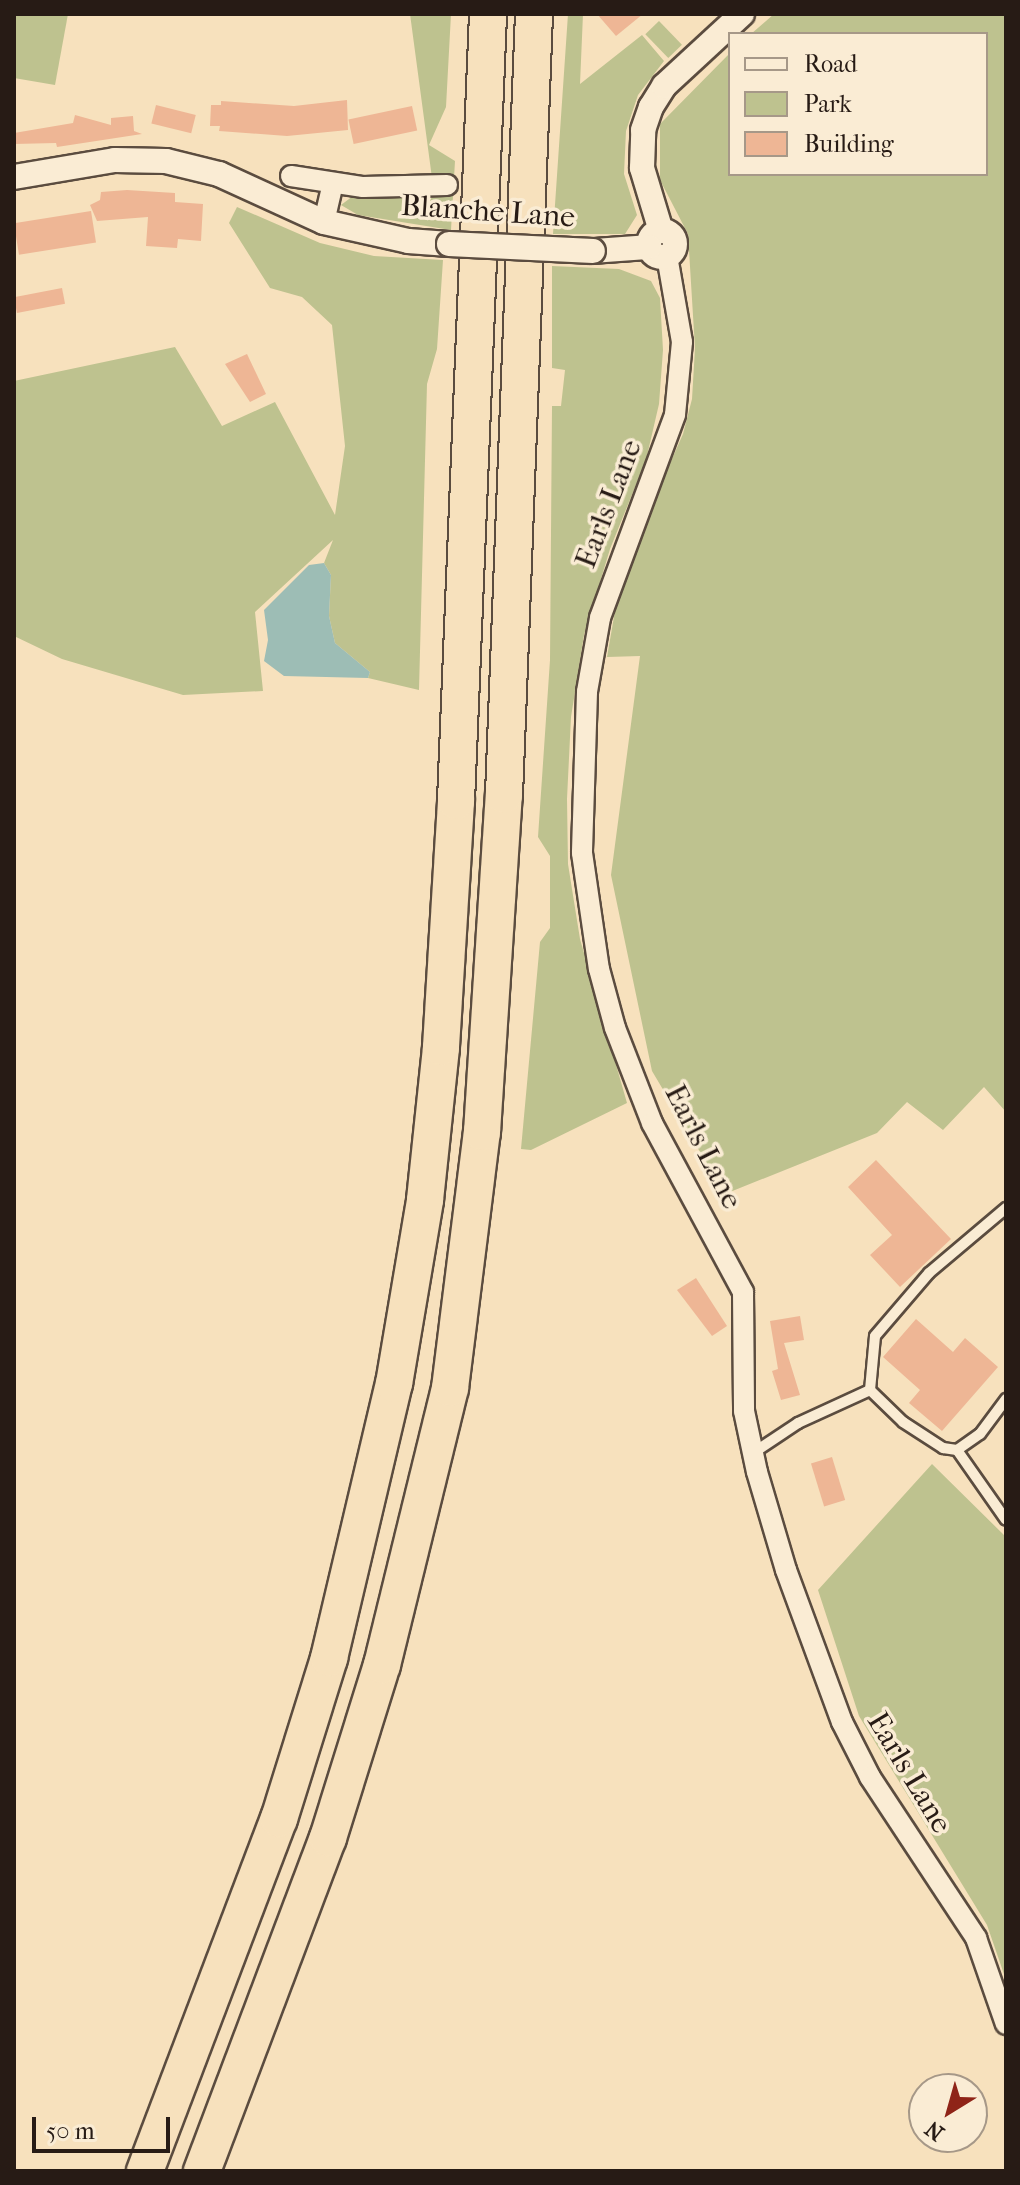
<!DOCTYPE html>
<style>
body{margin:0}
#map{position:relative;width:1020px;height:2185px;overflow:hidden;background:#f7e1bd;font-family:"IM FELL French Canon",serif}
div>[style]{position:absolute}
[style*='--x']{left:calc(var(--x)*1px);top:calc(var(--y)*1px);width:calc(var(--w)*1px);rotate:calc(var(--a)*1deg)}
.green>*{inset:0;background:#bec28f;transform-origin:0 0}
.water>*{inset:0;background:#9dbdb5}
.building>*{inset:0;background:#eeb695;transform-origin:0 0}
.roads{filter:drop-shadow(2px 0 #5b4c3f) drop-shadow(-2px 0 #5b4c3f) drop-shadow(0 2px #5b4c3f) drop-shadow(0 -2px #5b4c3f)}
.service>*{height:10px;margin:-5px;padding:0 5px;transform-origin:5px;border-radius:5px;background:#faecd4}
.minor>*{height:20px;margin:-10px;padding:0 10px;transform-origin:10px;border-radius:10px;background:#faecd4}
.tertiary>*{height:24px;margin:-12px;padding:0 12px;transform-origin:12px;border-radius:12px;background:#faecd4}
.tertiary>.ring{margin:-12px;padding:0;box-sizing:content-box;background:none;border:24px solid #faecd4;border-radius:50%}
.motorway>*{height:36px;margin:-18px;padding:0 18px;transform-origin:18px;border-radius:18px;background:#f7e1bd}
.bridges{filter:drop-shadow(2px 0 #5b4c3f) drop-shadow(-2px 0 #5b4c3f) drop-shadow(0 2px #5b4c3f) drop-shadow(0 -2px #5b4c3f)}
.tertiary-bridge>*{height:24px;margin:-12px;padding:0 12px;transform-origin:12px;border-radius:12px;background:#faecd4}
span{translate:-50% -50%;white-space:nowrap;text-align:center;line-height:1.15;-webkit-text-stroke:7px #faecd4;paint-order:stroke}
.street-label{font-size:30px;color:#271b15}
.frame{position:absolute;inset:0;border:16px solid #271b15;pointer-events:none}
.legend{position:absolute;left:728px;top:32px;width:260px;height:144px;box-sizing:border-box;background:#faecd4;border:2px solid #a69888;margin:0;padding:10px 14px;list-style:none;font-size:24px;color:#271b15}
.legend li{display:flex;align-items:center;gap:16px;height:40px}
.legend b{width:40px;border:2px solid #a69888}
.north{position:absolute;left:908px;top:2073px;width:80px;height:80px;box-sizing:border-box;background:#faecd4;border:2px solid #a69888;border-radius:50%;rotate:217deg;font-size:22px;font-weight:700;line-height:32px;text-align:center;color:#271b15}
.north::after{content:'';display:block;margin:auto;width:28px;height:36px;background:#8f2418;clip-path:polygon(50% 0,100% 100%,50% 72%,0 100%)}
.scale{position:absolute;left:32px;top:2117px;width:138px;height:36px;box-sizing:border-box;border:4px solid #271b15;border-top:0;padding-left:10px;font-size:24px;line-height:28px;white-space:nowrap;color:#271b15;-webkit-text-stroke:6px #faecd4;paint-order:stroke}
</style>
<div id="map">
<div class="green">
<i style="clip-path:polygon(14px 14px,68px 14px,55px 85px,14px 78px)"></i>
<i style="clip-path:polygon(410px 14px,451px 14px,446px 107px,429px 145px,455px 161px,451px 230px,358px 215px,341px 205px,357px 193px,402px 195px,412px 211px,425px 210px,434px 193px)"></i>
<i style="clip-path:polygon(568px 14px,583px 14px,580px 84px,642px 35px,664px 61px,638px 95px,626px 131px,624px 174px,637px 215px,625px 234px,553px 234px)"></i>
<i style="clip-path:polygon(774px 14px,1006px 14px,1006px 1112px,984px 1087px,943px 1130px,907px 1102px,877px 1133px,725px 1194px,652px 1071px,611px 875px,640px 656px,607px 657px,615px 611px,644px 522px,683px 434px,692px 399px,695px 348px,688px 234px,660px 180px,660px 124px,730px 53px,730px 174px,986px 174px,986px 34px,751px 34px)"></i>
<i style="left:659px;top:21px;width:33px;height:19px;rotate:46deg"></i>
<i style="clip-path:polygon(237px 207px,320px 243px,374px 256px,443px 260px,437px 349px,427px 384px,419px 690px,368px 678px,370px 672px,335px 643px,329px 616px,331px 575px,324px 563px,333px 540px,255px 612px,263px 691px,183px 695px,62px 659px,14px 636px,14px 381px,175px 347px,222px 426px,275px 402px,335px 515px,345px 446px,332px 325px,302px 297px,270px 288px,229px 223px)"></i>
<i style="clip-path:polygon(552px 266px,619px 269px,651px 281px,660px 298px,663px 350px,659px 404px,646px 460px,610px 549px,584px 635px,571px 717px,567px 799px,568px 864px,580px 939px,627px 1103px,531px 1150px,521px 1149px,540px 942px,550px 928px,550px 856px,538px 837px,550px 660px,552px 406px,561px 406px,565px 370px,552px 368px)"></i>
<i style="clip-path:polygon(932px 1464px,1006px 1537px,1006px 1980px,987px 1925px,859px 1716px,818px 1590px)"></i>
</div>
<div class="water">
<i style="clip-path:polygon(324px 563px,331px 575px,329px 616px,335px 643px,370px 672px,368px 678px,284px 676px,264px 661px,268px 640px,264px 610px,309px 565px)"></i>
</div>
<div class="building">
<i style="clip-path:polygon(597px 14px,643px 14px,616px 36px)"></i>
<i style="clip-path:polygon(347px 100px,348px 130px,287px 136px,219px 131px,220px 126px,210px 126px,211px 105px,221px 105px,221px 101px,294px 106px)"></i>
<i style="left:156px;top:105px;width:41px;height:19px;rotate:14deg"></i>
<i style="left:412px;top:106px;width:25px;height:65px;rotate:78deg"></i>
<i style="clip-path:polygon(75px 115px,111px 125px,111px 118px,133px 116px,134px 131px,142px 134px,57px 147px,56px 143px,14px 144px,14px 133px,73px 123px)"></i>
<i style="clip-path:polygon(127px 190px,175px 193px,175px 202px,203px 204px,201px 241px,178px 239px,177px 248px,146px 246px,148px 217px,97px 221px,90px 205px,100px 200px,101px 192px)"></i>
<i style="left:91px;top:211px;width:32px;height:78px;rotate:81deg"></i>
<i style="left:62px;top:288px;width:16px;height:49px;rotate:79deg"></i>
<i style="clip-path:polygon(247px 354px,266px 394px,250px 402px,225px 364px)"></i>
<i style="clip-path:polygon(876px 1160px,951px 1239px,900px 1287px,870px 1255px,892px 1235px,848px 1187px)"></i>
<i style="clip-path:polygon(696px 1278px,727px 1326px,712px 1336px,677px 1290px)"></i>
<i style="clip-path:polygon(800px 1316px,804px 1340px,784px 1343px,800px 1395px,781px 1400px,772px 1371px,778px 1369px,770px 1321px)"></i>
<i style="clip-path:polygon(916px 1319px,953px 1352px,965px 1338px,998px 1367px,942px 1431px,909px 1403px,920px 1390px,883px 1357px)"></i>
<i style="left:832px;top:1457px;width:45px;height:22px;rotate:73deg"></i>
</div>
<div class="roads">
<div class="service">
<i style="--x:870;--y:1390;--w:46;--a:44.1"></i>
<i style="--x:903;--y:1422;--w:48;--a:33"></i>
<i style="--x:943;--y:1448;--w:14;--a:8"></i>
<i style="--x:957;--y:1450;--w:28;--a:-35"></i>
<i style="--x:980;--y:1434;--w:44;--a:-53.4"></i>
<i style="--x:957;--y:1450;--w:85;--a:55"></i>
<i style="--x:753;--y:1453;--w:54;--a:-33.7"></i>
<i style="--x:798;--y:1423;--w:79;--a:-24.6"></i>
<i style="--x:870;--y:1390;--w:54;--a:-84.7"></i>
<i style="--x:875;--y:1336;--w:83;--a:-49.4"></i>
<i style="--x:929;--y:1273;--w:101;--a:-40.2"></i>
</div>
<div class="minor">
<i style="--x:291;--y:176;--w:73;--a:8.7"></i>
<i style="--x:363;--y:187;--w:84;--a:-1.4"></i>
<i style="--x:324;--y:222;--w:40;--a:-77"></i>
<i style="--x:667;--y:256;--w:87;--a:80.1"></i>
<i style="--x:682;--y:342;--w:73;--a:95.5"></i>
<i style="--x:675;--y:415;--w:216;--a:110.3"></i>
<i style="--x:600;--y:618;--w:75;--a:100"></i>
<i style="--x:587;--y:692;--w:161;--a:91.8"></i>
<i style="--x:582;--y:853;--w:117;--a:81.7"></i>
<i style="--x:599;--y:969;--w:61;--a:74.8"></i>
<i style="--x:615;--y:1028;--w:102;--a:68.7"></i>
<i style="--x:652;--y:1123;--w:192;--a:61.7"></i>
<i style="--x:743;--y:1292;--w:119;--a:89.5"></i>
<i style="--x:744;--y:1411;--w:62;--a:78"></i>
<i style="--x:757;--y:1472;--w:102;--a:73.5"></i>
<i style="--x:786;--y:1570;--w:162;--a:69.8"></i>
<i style="--x:842;--y:1722;--w:62;--a:63"></i>
<i style="--x:870;--y:1777;--w:193;--a:56.6"></i>
<i style="--x:976;--y:1938;--w:91;--a:70.8"></i>
</div>
<div class="tertiary">
<i style="--x:14;--y:177;--w:102;--a:-9.6"></i>
<i style="--x:115;--y:160;--w:51;--a:1.1"></i>
<i style="--x:166;--y:161;--w:55;--a:13.8"></i>
<i style="--x:219;--y:174;--w:115;--a:24.6"></i>
<i style="--x:324;--y:222;--w:86;--a:12.7"></i>
<i style="--x:408;--y:241;--w:41;--a:4.2"></i>
<i style="--x:661;--y:231;--w:66;--a:-106.8"></i>
<i style="--x:642;--y:168;--w:38;--a:-88"></i>
<i style="--x:643;--y:130;--w:24;--a:-71"></i>
<i style="--x:651;--y:107;--w:25;--a:-58"></i>
<i style="--x:664;--y:86;--w:106;--a:-42.7"></i>
<i class="ring" style="left:649px;top:231px;width:2px;height:2px"></i>
<i style="--x:593;--y:251;--w:56;--a:-4.1"></i>
</div>
<div class="motorway">
<i style="--x:145;--y:2171;--w:377;--a:-69.2"></i>
<i style="--x:279;--y:1819;--w:169;--a:-72.7"></i>
<i style="--x:329;--y:1658;--w:282;--a:-76.7"></i>
<i style="--x:394;--y:1384;--w:187;--a:-80.4"></i>
<i style="--x:425;--y:1200;--w:154;--a:-84"></i>
<i style="--x:441;--y:1047;--w:246;--a:-86.5"></i>
<i style="--x:456;--y:801;--w:788;--a:-87.67"></i>
<i style="--x:202;--y:2171;--w:356;--a:-69.3"></i>
<i style="--x:328;--y:1838;--w:181;--a:-72.7"></i>
<i style="--x:382;--y:1665;--w:285;--a:-76.2"></i>
<i style="--x:450;--y:1388;--w:258;--a:-82.9"></i>
<i style="--x:482;--y:1132;--w:338;--a:-86.3"></i>
<i style="--x:504;--y:795;--w:782;--a:-87.8"></i>
</div>
</div>
<div class="bridges">
<div class="tertiary-bridge">
<i style="--x:449;--y:244;--w:144;--a:2.8"></i>
</div>
</div>
<div class="street-label">
<span style="left:488px;top:212px;rotate:4deg">Blanche Lane</span>
<span style="left:609px;top:504px;rotate:-69deg">Earls Lane</span>
<span style="left:703px;top:1147px;rotate:63deg">Earls Lane</span>
<span style="left:909px;top:1773px;rotate:59deg">Earls Lane</span>
</div>
<div class="frame"></div>
<ul class="legend">
<li><b style="height:10px;background:#faecd4"></b>Road</li>
<li><b style="height:22px;background:#bec28f"></b>Park</li>
<li><b style="height:22px;background:#eeb695"></b>Building</li>
</ul>
<div class="north">N</div>
<div class="scale">50 m</div>
</div>
